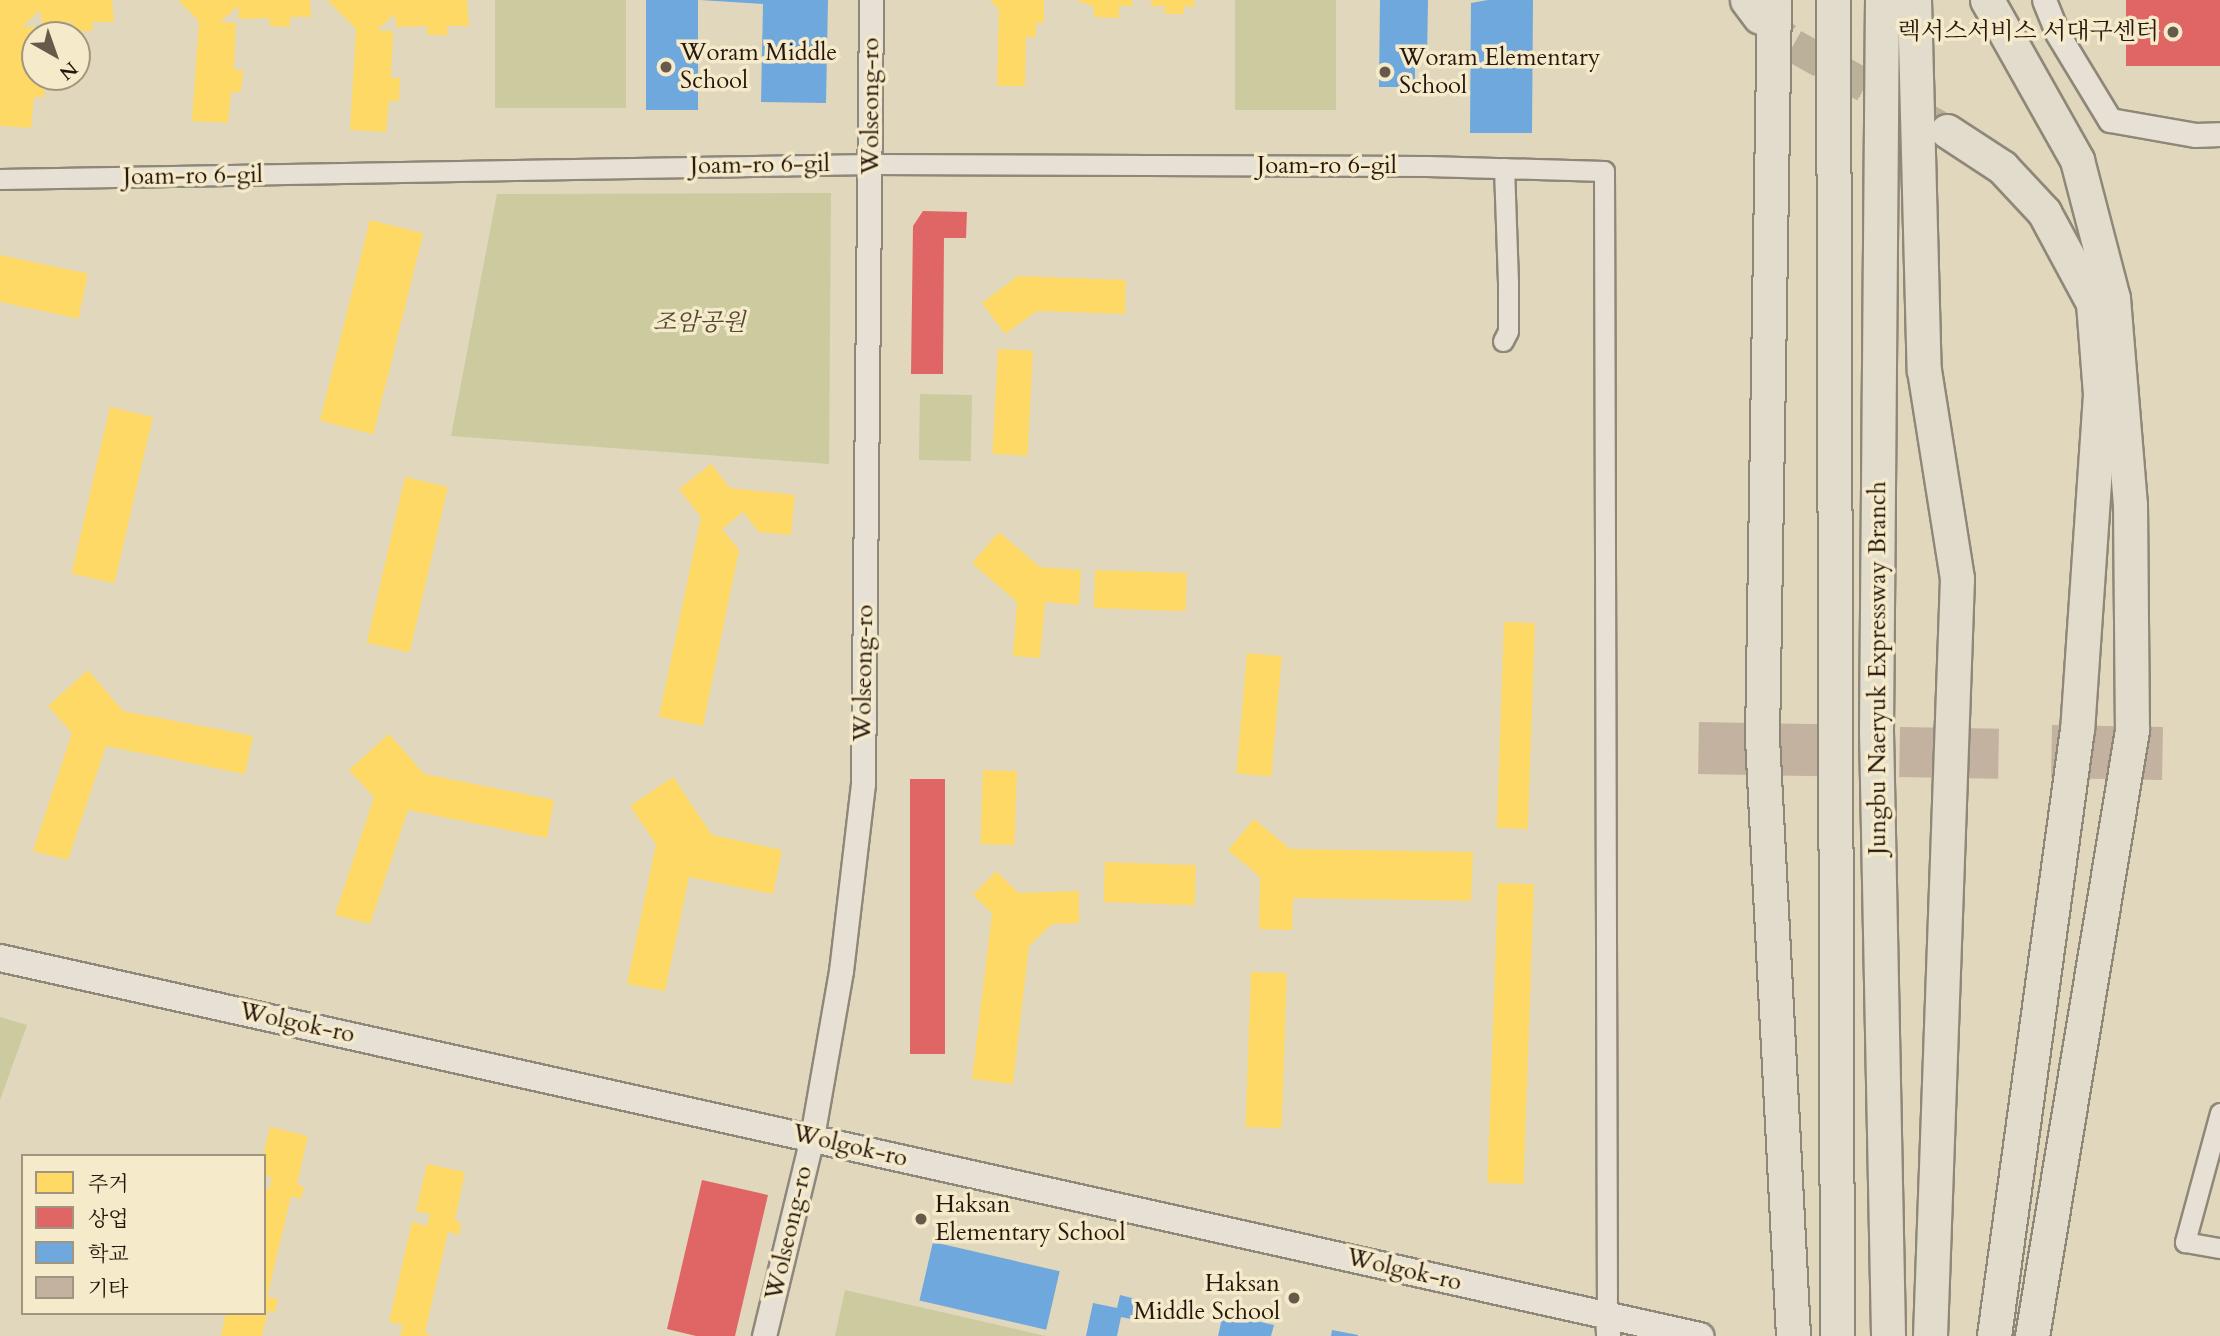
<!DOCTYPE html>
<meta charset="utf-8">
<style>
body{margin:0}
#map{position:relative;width:2220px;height:1336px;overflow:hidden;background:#e0d7bc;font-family:Cardo,"Noto Serif KR",serif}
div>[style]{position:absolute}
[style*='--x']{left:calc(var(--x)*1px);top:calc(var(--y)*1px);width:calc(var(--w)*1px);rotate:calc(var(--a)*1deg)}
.green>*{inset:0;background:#cccb9f;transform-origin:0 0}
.homes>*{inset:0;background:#ffd966;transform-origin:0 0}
.shops>*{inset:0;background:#e06666;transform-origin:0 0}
.schools>*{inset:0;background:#6fa8dc;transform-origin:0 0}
.building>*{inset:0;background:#c3b29f;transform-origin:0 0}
.motorway-tunnel>*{height:33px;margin-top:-16.5px;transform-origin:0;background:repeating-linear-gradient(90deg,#bbb099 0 33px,transparent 0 50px)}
.roads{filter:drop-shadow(2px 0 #8f8878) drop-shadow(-2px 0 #8f8878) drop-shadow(0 2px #8f8878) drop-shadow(0 -2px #8f8878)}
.minor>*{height:19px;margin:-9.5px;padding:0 9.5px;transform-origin:9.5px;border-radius:9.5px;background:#e6e1d4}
.tertiary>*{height:23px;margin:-11.5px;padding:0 11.5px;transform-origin:11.5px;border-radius:11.5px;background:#e6e1d4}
.secondary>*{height:26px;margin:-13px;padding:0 13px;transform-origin:13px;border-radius:13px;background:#e6e1d4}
.motorway>*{height:33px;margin:-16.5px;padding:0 16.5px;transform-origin:16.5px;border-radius:16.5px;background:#e2dccc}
.dots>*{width:19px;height:19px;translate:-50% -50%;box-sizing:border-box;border:4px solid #f5eaca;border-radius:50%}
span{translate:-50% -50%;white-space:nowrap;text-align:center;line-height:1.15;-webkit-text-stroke:7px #f5eaca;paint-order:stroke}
.poi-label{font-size:24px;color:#26160e}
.right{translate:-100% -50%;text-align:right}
.left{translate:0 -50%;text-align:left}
.street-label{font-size:24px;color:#26160e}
.park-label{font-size:24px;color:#534933;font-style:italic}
.legend{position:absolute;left:21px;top:1154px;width:245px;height:161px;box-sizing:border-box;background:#f5eaca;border:2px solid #a2957f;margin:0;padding:9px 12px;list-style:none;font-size:21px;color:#26160e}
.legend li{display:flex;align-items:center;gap:14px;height:35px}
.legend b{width:35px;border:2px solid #a2957f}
.north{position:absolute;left:21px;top:21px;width:70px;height:70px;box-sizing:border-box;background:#f5eaca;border:2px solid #a2957f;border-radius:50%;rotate:140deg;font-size:19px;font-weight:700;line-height:28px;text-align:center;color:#26160e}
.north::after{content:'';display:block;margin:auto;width:24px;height:32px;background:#675a4b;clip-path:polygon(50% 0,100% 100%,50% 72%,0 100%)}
</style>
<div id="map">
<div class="green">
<i style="left:495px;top:0;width:131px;height:108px"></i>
<i style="left:1235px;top:0;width:101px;height:110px"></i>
<i style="clip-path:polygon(831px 193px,829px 464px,451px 436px,497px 194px)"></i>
<i style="left:920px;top:394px;width:52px;height:66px;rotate:1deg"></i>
<i style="clip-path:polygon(0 1017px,27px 1025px,0 1100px)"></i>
<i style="clip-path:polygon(845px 1290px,1046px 1336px,835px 1336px)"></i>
</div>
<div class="homes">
<i style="clip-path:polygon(0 0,112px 0,114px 22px,92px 22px,93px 31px,72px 31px,72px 22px,42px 23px,40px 10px,22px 27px,38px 27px,35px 77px,45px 77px,44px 97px,34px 97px,31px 128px,0 126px)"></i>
<i style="clip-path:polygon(178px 0,310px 0,311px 17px,290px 17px,290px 27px,270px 26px,269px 18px,239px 19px,238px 6px,220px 22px,236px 23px,234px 70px,243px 70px,241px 92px,231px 92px,228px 123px,192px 121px,199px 21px)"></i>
<i style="clip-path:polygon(327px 0,467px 0,469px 26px,447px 26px,448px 35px,427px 35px,427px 26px,396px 27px,395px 14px,377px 30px,393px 31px,391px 78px,400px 78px,399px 101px,389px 101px,386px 132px,350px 130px,356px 29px)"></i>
<i style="clip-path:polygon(990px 0,1044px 0,1044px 23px,1036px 23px,1036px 37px,1026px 37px,1025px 86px,997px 86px,999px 9px)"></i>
<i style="clip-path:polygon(1076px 0,1132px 0,1132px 6px,1119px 6px,1119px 18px,1094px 17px,1094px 7px)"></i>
<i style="clip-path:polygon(1151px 0,1194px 0,1194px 7px,1184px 6px,1184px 14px,1165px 14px,1165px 6px,1151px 6px)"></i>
<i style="left:370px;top:220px;width:55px;height:207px;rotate:14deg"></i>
<i style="left:0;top:255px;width:90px;height:46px;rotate:12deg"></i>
<i style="clip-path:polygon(1018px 276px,1126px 280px,1125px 314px,1037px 311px,1005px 334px,982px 303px)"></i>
<i style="left:998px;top:349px;width:35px;height:105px;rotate:3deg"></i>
<i style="left:110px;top:407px;width:44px;height:171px;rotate:13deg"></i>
<i style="clip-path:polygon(711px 464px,730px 488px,795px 495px,791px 535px,759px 532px,743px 512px,722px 529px,739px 550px,703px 726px,659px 717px,701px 517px,679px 489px)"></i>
<i style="left:405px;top:477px;width:44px;height:170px;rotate:13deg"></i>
<i style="clip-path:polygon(999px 532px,1040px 567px,1081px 570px,1079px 605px,1045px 602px,1040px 658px,1013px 656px,1017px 602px,972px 563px)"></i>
<i style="left:1095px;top:570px;width:92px;height:38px;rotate:2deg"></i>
<i style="left:1504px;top:622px;width:31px;height:206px;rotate:2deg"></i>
<i style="left:1247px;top:653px;width:35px;height:121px;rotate:5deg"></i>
<i style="clip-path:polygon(88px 670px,123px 711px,253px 736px,245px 774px,106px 746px,68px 860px,33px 851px,72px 733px,48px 706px)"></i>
<i style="clip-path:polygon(389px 734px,424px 774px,554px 800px,547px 838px,408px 810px,370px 924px,335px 915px,374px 797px,349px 770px)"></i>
<i style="left:983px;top:770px;width:34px;height:74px;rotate:2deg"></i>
<i style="clip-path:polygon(673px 777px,712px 835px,782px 850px,773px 894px,689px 877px,665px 991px,627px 984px,656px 844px,630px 806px)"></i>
<i style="clip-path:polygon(1254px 819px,1290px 849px,1473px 852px,1471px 901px,1293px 898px,1292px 930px,1259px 929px,1260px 877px,1228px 850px)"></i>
<i style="left:1105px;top:862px;width:91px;height:40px;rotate:2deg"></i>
<i style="clip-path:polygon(996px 871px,1019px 893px,1079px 891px,1079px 923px,1052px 924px,1029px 946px,1013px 1084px,972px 1079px,992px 913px,973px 895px)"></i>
<i style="left:1498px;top:883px;width:36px;height:300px;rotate:2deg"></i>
<i style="left:1251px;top:972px;width:36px;height:155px;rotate:2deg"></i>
<i style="clip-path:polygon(270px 1127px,308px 1136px,297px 1184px,304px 1187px,301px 1199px,291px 1196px,267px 1297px,278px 1299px,275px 1312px,268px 1311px,262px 1336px,221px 1336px,226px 1313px,264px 1313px,264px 1188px,269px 1189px,272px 1177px,264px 1176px,263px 1156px)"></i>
<i style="clip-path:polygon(427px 1164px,465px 1172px,455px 1220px,461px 1223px,459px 1235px,448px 1232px,425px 1333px,432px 1336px,400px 1336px,403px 1325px,389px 1322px,412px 1222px,427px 1226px,430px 1214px,416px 1211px)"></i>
</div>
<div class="shops">
<i style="left:2126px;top:0;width:94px;height:66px"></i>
<i style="clip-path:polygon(923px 211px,967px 212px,966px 238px,944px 238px,943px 374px,911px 374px,913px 226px)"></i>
<i style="left:910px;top:779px;width:35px;height:275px"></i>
<i style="clip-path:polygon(702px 1180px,768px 1195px,735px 1336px,696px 1336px,667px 1329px)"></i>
</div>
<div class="schools">
<i style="left:646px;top:0;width:52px;height:110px"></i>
<i style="clip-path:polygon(700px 0,828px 0,826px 103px,761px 102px,763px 4px)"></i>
<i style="clip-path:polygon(1380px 0,1428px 0,1427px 60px,1415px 60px,1415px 87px,1379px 87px)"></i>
<i style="clip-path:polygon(1488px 0,1533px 0,1532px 133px,1470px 133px,1471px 3px)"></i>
<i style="left:933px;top:1242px;width:130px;height:60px;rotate:13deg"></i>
<i style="clip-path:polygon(1120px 1295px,1140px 1300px,1136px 1320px,1121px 1317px,1117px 1336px,1086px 1336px,1093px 1303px,1117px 1308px)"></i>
<i style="clip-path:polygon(1223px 1314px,1274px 1325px,1271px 1336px,1218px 1336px)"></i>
<i style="clip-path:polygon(1332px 1330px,1358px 1335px,1358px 1336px,1331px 1336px)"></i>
</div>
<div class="building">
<i style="left:1699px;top:722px;width:126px;height:52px;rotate:1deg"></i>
<i style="left:2052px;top:725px;width:111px;height:53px;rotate:1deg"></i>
<i style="left:1900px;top:727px;width:99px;height:50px;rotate:1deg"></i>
</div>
<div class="motorway-tunnel">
<i style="--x:1760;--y:17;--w:43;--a:40.3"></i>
<i style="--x:1793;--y:45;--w:168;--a:29.2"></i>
</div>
<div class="roads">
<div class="minor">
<i style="--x:0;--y:179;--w:872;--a:-0.99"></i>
<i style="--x:872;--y:164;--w:555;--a:0.21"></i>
<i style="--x:1427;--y:166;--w:177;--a:1.6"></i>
<i style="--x:1604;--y:171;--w:1144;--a:89.85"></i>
<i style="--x:1503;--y:341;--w:11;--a:-63"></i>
<i style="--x:1508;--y:331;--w:49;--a:-90"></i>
<i style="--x:1508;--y:282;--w:114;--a:-92"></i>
<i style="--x:2220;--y:1113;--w:134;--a:105.2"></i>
<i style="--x:2185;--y:1242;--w:36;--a:10"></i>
</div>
<div class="tertiary">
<i style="--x:2044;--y:0;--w:35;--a:68"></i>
<i style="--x:2057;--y:33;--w:102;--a:58.7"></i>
<i style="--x:2110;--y:120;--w:86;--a:10"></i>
<i style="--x:2195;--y:135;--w:25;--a:-2"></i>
<i style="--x:1607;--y:1315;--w:21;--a:87"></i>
<i style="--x:764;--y:1336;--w:205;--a:-76.4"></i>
<i style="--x:812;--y:1137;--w:169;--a:-80.1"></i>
<i style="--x:841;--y:971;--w:189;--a:-83.3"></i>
<i style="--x:863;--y:783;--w:783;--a:-89.41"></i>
</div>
<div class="secondary">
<i style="--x:0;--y:958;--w:1742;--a:12.54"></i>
</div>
<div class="motorway">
<i style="--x:1747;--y:0;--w:21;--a:53"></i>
<i style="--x:1774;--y:0;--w:738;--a:90.93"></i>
<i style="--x:1762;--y:738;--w:599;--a:87.03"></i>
<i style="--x:1833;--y:0;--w:1336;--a:89.83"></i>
<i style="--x:1882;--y:0;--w:731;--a:90.47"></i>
<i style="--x:1876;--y:731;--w:605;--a:88.86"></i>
<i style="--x:1914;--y:0;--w:370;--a:88.5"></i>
<i style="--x:1924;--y:370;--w:211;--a:81"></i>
<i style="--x:1957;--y:578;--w:758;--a:92.04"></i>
<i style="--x:1987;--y:0;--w:184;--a:60.6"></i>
<i style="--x:2077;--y:160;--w:143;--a:75.4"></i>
<i style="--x:2113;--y:298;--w:208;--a:85.3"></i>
<i style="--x:2130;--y:505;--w:225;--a:89.5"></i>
<i style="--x:2132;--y:730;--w:614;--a:99.37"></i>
<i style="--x:1947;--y:131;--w:66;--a:33.2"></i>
<i style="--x:2002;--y:167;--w:62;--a:47"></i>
<i style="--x:2044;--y:212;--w:103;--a:61.7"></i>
<i style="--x:2093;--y:303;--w:91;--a:85.6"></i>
<i style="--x:2100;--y:394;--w:336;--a:93.9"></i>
<i style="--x:2077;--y:729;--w:613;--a:97.79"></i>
</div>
</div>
<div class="dots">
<i style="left:2173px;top:32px;background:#675a4b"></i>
<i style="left:666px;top:67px;background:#675a4b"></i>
<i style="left:1385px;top:72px;background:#675a4b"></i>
<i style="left:921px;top:1219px;background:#675a4b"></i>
<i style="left:1294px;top:1298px;background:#675a4b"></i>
</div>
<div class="poi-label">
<span class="right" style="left:2159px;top:32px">렉서스서비스 서대구센터</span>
<span class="left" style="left:680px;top:67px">Woram Middle<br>School</span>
<span class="left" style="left:1399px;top:72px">Woram Elementary<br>School</span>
<span class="left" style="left:935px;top:1219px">Haksan<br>Elementary School</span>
<span class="right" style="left:1280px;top:1298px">Haksan<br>Middle School</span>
</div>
<div class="street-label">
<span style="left:871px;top:106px;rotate:-90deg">Wolseong-ro</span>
<span style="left:760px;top:165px;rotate:-1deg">Joam-ro 6-gil</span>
<span style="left:1327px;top:166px">Joam-ro 6-gil</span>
<span style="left:193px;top:176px;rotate:-1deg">Joam-ro 6-gil</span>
<span style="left:1878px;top:668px;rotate:-90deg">Jungbu Naeryuk Expressway Branch</span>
<span style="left:864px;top:673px;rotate:-89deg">Wolseong-ro</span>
<span style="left:297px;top:1023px;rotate:12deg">Wolgok-ro</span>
<span style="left:850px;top:1146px;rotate:13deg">Wolgok-ro</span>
<span style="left:789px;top:1233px;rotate:-77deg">Wolseong-ro</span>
<span style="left:1404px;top:1270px;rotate:13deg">Wolgok-ro</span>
</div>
<div class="park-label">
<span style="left:699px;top:323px">조암공원</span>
</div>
<ul class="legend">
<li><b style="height:19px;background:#ffd966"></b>주거</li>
<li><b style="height:19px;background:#e06666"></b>상업</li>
<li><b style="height:19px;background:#6fa8dc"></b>학교</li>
<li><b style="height:19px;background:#c3b29f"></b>기타</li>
</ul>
<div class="north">N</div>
</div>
